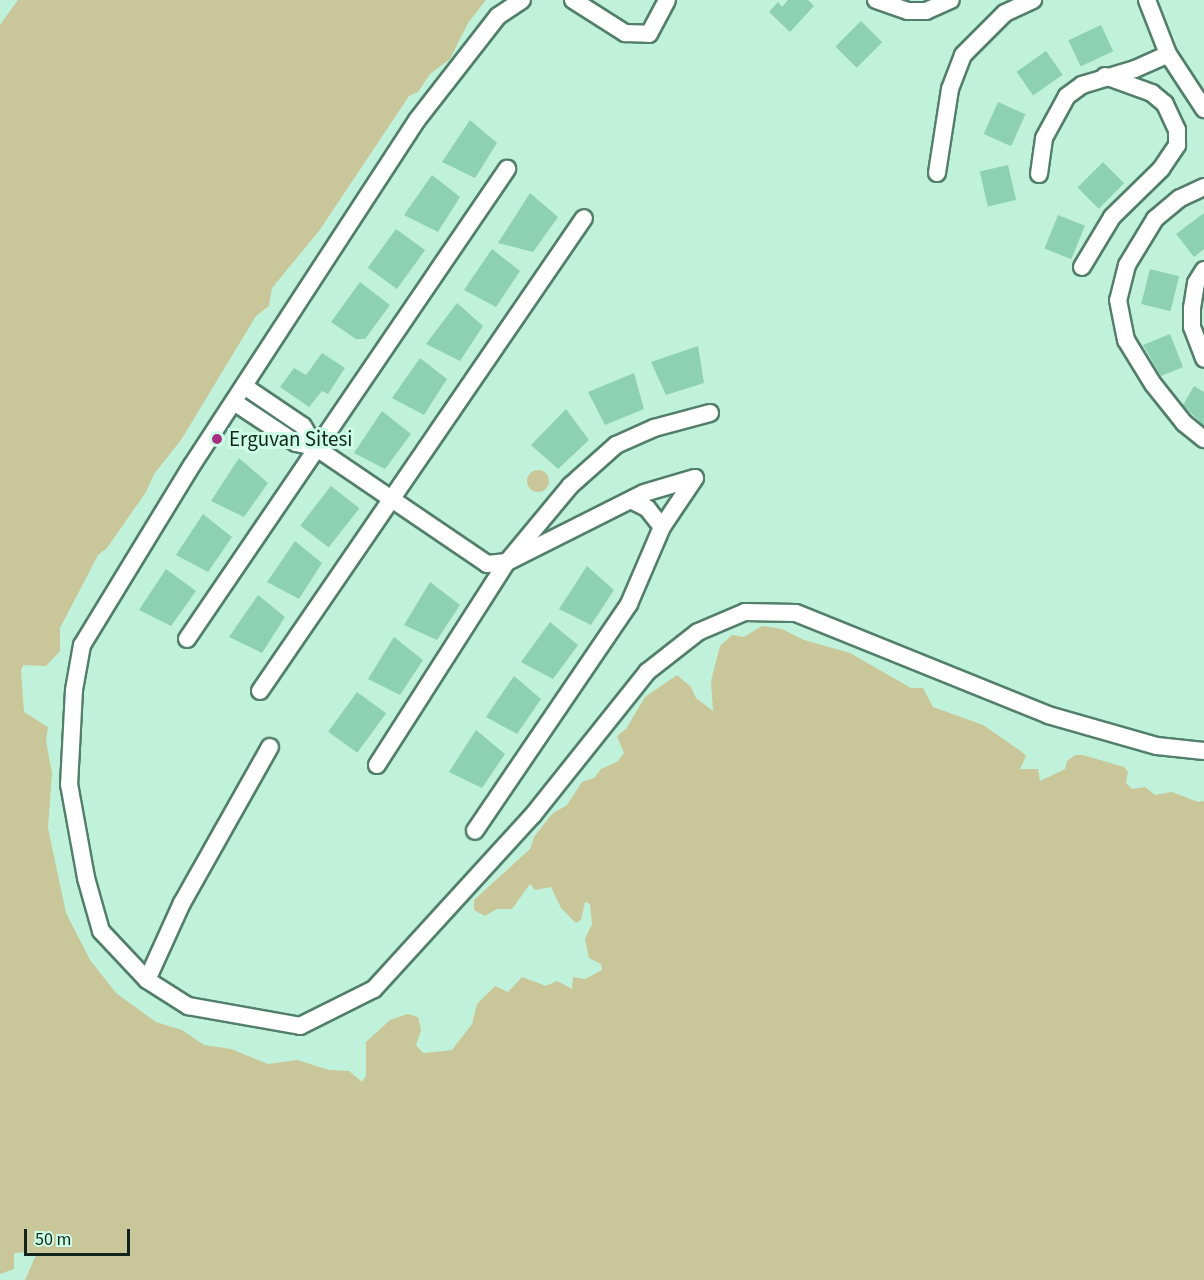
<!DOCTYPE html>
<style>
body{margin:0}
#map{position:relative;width:1204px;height:1280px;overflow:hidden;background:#c0f1da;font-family:"Source Sans 3",sans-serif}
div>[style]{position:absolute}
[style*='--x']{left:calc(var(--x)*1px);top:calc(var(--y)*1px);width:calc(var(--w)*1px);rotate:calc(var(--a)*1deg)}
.green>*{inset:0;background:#c9c699}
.round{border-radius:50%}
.building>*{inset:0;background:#8ed1b2;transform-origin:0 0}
.roads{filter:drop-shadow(2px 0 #527f6b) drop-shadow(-2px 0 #527f6b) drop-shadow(0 2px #527f6b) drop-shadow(0 -2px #527f6b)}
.minor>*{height:16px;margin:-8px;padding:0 8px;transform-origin:8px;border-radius:8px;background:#fff}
.dots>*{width:16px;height:16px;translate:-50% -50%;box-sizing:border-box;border:3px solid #cdffe7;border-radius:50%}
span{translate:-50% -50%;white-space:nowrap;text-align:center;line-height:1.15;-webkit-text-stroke:6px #cdffe7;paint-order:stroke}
.poi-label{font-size:21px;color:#12251d}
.left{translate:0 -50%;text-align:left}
.scale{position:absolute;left:24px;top:1229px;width:106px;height:27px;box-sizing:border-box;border:3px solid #12251d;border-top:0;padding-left:8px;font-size:18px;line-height:21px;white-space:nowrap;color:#12251d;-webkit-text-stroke:4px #cdffe7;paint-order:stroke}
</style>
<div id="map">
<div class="green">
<i style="clip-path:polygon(18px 0,486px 0,468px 23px,450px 59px,430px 74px,418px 92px,409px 96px,319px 231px,272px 288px,269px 306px,256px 316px,181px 440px,154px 474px,146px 492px,107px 548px,98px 555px,60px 628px,60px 651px,46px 666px,23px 665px,21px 671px,24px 712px,48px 727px,46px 741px,52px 773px,48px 828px,66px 913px,90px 960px,116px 993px,156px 1022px,182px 1030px,204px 1045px,231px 1049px,268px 1064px,297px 1060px,329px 1070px,349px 1071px,362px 1082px,366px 1076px,366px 1042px,390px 1020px,407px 1014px,418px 1017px,421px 1030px,416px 1045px,423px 1053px,444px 1051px,452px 1050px,472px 1024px,477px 1004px,495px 986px,508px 992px,522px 977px,546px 986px,557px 981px,572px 989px,573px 977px,585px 979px,602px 970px,601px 964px,589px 958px,585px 939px,592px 924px,590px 904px,585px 902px,581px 920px,576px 923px,561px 908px,551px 887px,535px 890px,530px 884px,512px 909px,497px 909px,485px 916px,474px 910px,474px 900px,530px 849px,534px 837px,552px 814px,567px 805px,582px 782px,594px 778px,601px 769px,617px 762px,624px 753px,617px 736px,626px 729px,645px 697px,677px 675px,691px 687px,696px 698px,713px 711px,711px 681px,720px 646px,732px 635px,744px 637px,762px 626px,782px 629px,804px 640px,850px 653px,911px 688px,923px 688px,933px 707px,983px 725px,1022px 752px,1026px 756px,1020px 769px,1038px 769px,1040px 781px,1065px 769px,1067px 761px,1075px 755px,1083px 755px,1124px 767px,1128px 772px,1126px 783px,1132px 789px,1145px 787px,1155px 795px,1172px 792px,1198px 802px,1204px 801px,1204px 1280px,25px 1280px,36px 1255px,28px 1252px,14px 1253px,14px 1269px,0 1274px,0 25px)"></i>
<i class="round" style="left:527px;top:470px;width:22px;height:22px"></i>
</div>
<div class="building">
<i style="clip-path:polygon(788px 0,808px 0,814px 6px,790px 32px,769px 12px,778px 2px,782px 7px)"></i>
<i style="left:861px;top:21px;width:30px;height:36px;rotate:45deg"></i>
<i style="left:1101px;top:25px;width:29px;height:36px;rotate:65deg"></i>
<i style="left:1046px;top:51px;width:29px;height:36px;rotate:55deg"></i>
<i style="left:998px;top:102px;width:30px;height:35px;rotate:24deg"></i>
<i style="clip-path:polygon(470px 120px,497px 143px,475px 178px,442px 162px)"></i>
<i style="left:1103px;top:162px;width:30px;height:36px;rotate:45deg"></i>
<i style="left:1008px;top:165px;width:36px;height:29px;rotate:77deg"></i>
<i style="clip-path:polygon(432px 175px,460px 197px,438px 232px,404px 215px)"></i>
<i style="clip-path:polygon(530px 193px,558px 217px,533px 252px,498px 243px)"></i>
<i style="clip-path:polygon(1204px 213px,1204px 249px,1194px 257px,1176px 234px)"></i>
<i style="left:1058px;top:215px;width:29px;height:36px;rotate:22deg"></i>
<i style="left:396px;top:229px;width:36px;height:48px;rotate:36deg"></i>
<i style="clip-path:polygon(492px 249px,520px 271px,496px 307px,464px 290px)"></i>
<i style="left:1150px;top:269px;width:30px;height:36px;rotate:14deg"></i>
<i style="clip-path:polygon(360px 282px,390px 305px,365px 339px,356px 339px,331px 322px)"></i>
<i style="clip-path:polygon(457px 303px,483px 326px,460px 361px,426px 344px)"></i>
<i style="clip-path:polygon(1170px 334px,1183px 367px,1161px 376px,1143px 345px)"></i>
<i style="clip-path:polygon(698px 346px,704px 383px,666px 395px,651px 362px)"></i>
<i style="clip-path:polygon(322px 353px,345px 368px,328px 394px,322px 391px,309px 407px,280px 387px,294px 368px,306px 375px)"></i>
<i style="clip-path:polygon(420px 358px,447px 379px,424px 415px,392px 398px)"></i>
<i style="clip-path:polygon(634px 373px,644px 409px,605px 425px,588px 392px)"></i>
<i style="clip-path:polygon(1194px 386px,1204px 392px,1204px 426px,1183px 405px)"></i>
<i style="clip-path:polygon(566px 409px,589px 440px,558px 469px,531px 445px)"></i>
<i style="clip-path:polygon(382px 411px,411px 434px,385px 469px,354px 453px)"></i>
<i style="clip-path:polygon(239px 458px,268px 483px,244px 517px,211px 501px)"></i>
<i style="left:331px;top:486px;width:36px;height:50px;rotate:38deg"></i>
<i style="clip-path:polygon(203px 514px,232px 537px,208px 572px,176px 555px)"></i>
<i style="clip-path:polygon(295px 541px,322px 563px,299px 599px,267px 582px)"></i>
<i style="clip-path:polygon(587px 566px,614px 590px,591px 625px,559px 609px)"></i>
<i style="clip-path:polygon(166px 569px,196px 591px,171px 626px,139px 610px)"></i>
<i style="clip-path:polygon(430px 582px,460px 605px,437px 640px,404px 625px)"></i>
<i style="clip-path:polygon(258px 595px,285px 617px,262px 653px,229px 637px)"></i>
<i style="clip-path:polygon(550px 622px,578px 645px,553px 679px,521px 662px)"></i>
<i style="clip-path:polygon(394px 637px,423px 660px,400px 695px,368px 679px)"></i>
<i style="clip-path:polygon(514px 676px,541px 699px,517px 734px,486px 717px)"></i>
<i style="left:357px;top:692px;width:36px;height:49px;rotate:36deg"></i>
<i style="clip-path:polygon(476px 730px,505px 754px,482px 788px,449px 772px)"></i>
</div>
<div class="roads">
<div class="minor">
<i style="--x:522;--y:0;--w:29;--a:146"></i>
<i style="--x:498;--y:16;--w:132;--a:127.9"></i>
<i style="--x:417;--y:120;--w:412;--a:123.1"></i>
<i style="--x:192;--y:465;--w:211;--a:121.4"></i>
<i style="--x:82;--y:645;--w:46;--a:100.1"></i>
<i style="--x:74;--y:690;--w:94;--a:93"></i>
<i style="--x:69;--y:784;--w:96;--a:79.7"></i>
<i style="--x:86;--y:878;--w:55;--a:74.2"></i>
<i style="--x:101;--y:931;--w:67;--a:46.8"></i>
<i style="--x:147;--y:980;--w:49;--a:32.4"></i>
<i style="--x:188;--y:1006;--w:114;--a:10.1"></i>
<i style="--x:300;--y:1026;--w:83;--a:-26.6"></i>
<i style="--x:374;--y:989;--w:236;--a:-47.6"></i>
<i style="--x:533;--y:815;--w:183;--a:-51.4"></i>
<i style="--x:647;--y:672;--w:65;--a:-38.1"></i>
<i style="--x:698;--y:632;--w:51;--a:-23.1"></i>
<i style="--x:745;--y:612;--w:51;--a:1.1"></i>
<i style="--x:796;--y:613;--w:272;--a:22"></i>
<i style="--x:1048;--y:715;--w:113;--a:15.9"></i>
<i style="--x:1157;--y:746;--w:47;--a:6.1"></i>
<i style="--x:573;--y:0;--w:62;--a:32.4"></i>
<i style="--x:625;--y:33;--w:24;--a:2"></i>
<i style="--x:649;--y:34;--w:38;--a:-62"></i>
<i style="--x:876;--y:0;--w:34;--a:19"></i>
<i style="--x:908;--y:11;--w:18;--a:0"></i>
<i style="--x:926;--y:11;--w:27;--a:-24"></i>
<i style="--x:1147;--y:0;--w:58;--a:68.7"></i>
<i style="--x:1168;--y:54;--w:66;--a:56.8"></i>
<i style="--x:937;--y:173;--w:85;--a:-81.2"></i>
<i style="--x:950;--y:89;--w:36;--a:-69"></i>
<i style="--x:963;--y:55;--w:59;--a:-45"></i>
<i style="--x:1005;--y:13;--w:31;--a:-25"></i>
<i style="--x:1039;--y:174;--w:36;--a:-82"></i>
<i style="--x:1044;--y:138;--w:48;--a:-61.3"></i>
<i style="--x:1067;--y:96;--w:19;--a:-36"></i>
<i style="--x:1082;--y:85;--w:55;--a:-16.8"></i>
<i style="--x:1135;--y:69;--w:36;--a:-24"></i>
<i style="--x:1204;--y:187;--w:26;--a:155"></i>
<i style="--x:1180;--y:198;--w:33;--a:140"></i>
<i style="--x:1155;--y:219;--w:54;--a:121.3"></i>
<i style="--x:1127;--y:265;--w:36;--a:104"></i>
<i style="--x:1118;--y:300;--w:41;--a:78.7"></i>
<i style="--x:1126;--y:340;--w:52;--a:58.5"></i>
<i style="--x:1153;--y:384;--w:50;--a:51.5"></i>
<i style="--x:1184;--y:423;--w:26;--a:39"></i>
<i style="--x:1082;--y:267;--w:58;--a:-59"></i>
<i style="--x:1112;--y:217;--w:69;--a:-44.4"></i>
<i style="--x:1161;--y:169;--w:29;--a:-56"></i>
<i style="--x:1177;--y:145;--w:15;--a:-90"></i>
<i style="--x:1177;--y:130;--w:29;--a:-115"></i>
<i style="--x:1165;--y:104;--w:17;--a:-140"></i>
<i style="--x:1152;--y:93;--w:50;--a:-160.1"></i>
<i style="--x:1204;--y:270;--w:15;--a:122"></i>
<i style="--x:1196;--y:283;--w:25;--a:99"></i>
<i style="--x:1192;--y:308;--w:19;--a:90"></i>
<i style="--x:1192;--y:327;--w:34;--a:69"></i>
<i style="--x:244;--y:386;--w:71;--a:34.1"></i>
<i style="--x:303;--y:426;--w:24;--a:60"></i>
<i style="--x:234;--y:402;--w:74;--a:33.5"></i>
<i style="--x:296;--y:443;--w:19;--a:12"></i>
<i style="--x:315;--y:447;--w:208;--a:34.2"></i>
<i style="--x:487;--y:564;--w:20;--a:-6"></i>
<i style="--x:507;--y:562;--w:153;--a:-26.7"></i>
<i style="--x:644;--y:493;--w:53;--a:-16.4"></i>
<i style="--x:695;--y:478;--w:59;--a:124"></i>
<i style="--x:662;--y:527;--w:84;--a:113.2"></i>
<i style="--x:629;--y:604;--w:274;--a:124.2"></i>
<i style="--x:633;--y:501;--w:16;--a:27"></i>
<i style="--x:647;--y:508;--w:24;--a:52"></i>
<i style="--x:187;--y:639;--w:569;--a:-55.75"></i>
<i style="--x:260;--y:691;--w:573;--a:-55.59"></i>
<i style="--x:377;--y:765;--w:241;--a:-57.4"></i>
<i style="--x:507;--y:562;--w:99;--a:-50.3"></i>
<i style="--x:570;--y:486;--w:62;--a:-41.7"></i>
<i style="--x:616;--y:445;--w:42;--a:-24.1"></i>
<i style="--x:654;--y:428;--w:58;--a:-15"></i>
<i style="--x:147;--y:980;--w:85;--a:-65.6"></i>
<i style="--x:182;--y:903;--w:179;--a:-60.6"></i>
</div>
</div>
<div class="dots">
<i style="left:217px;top:439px;background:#a92e81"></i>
</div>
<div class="poi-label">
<span class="left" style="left:229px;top:439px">Erguvan Sitesi</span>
</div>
<div class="scale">50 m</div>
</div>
